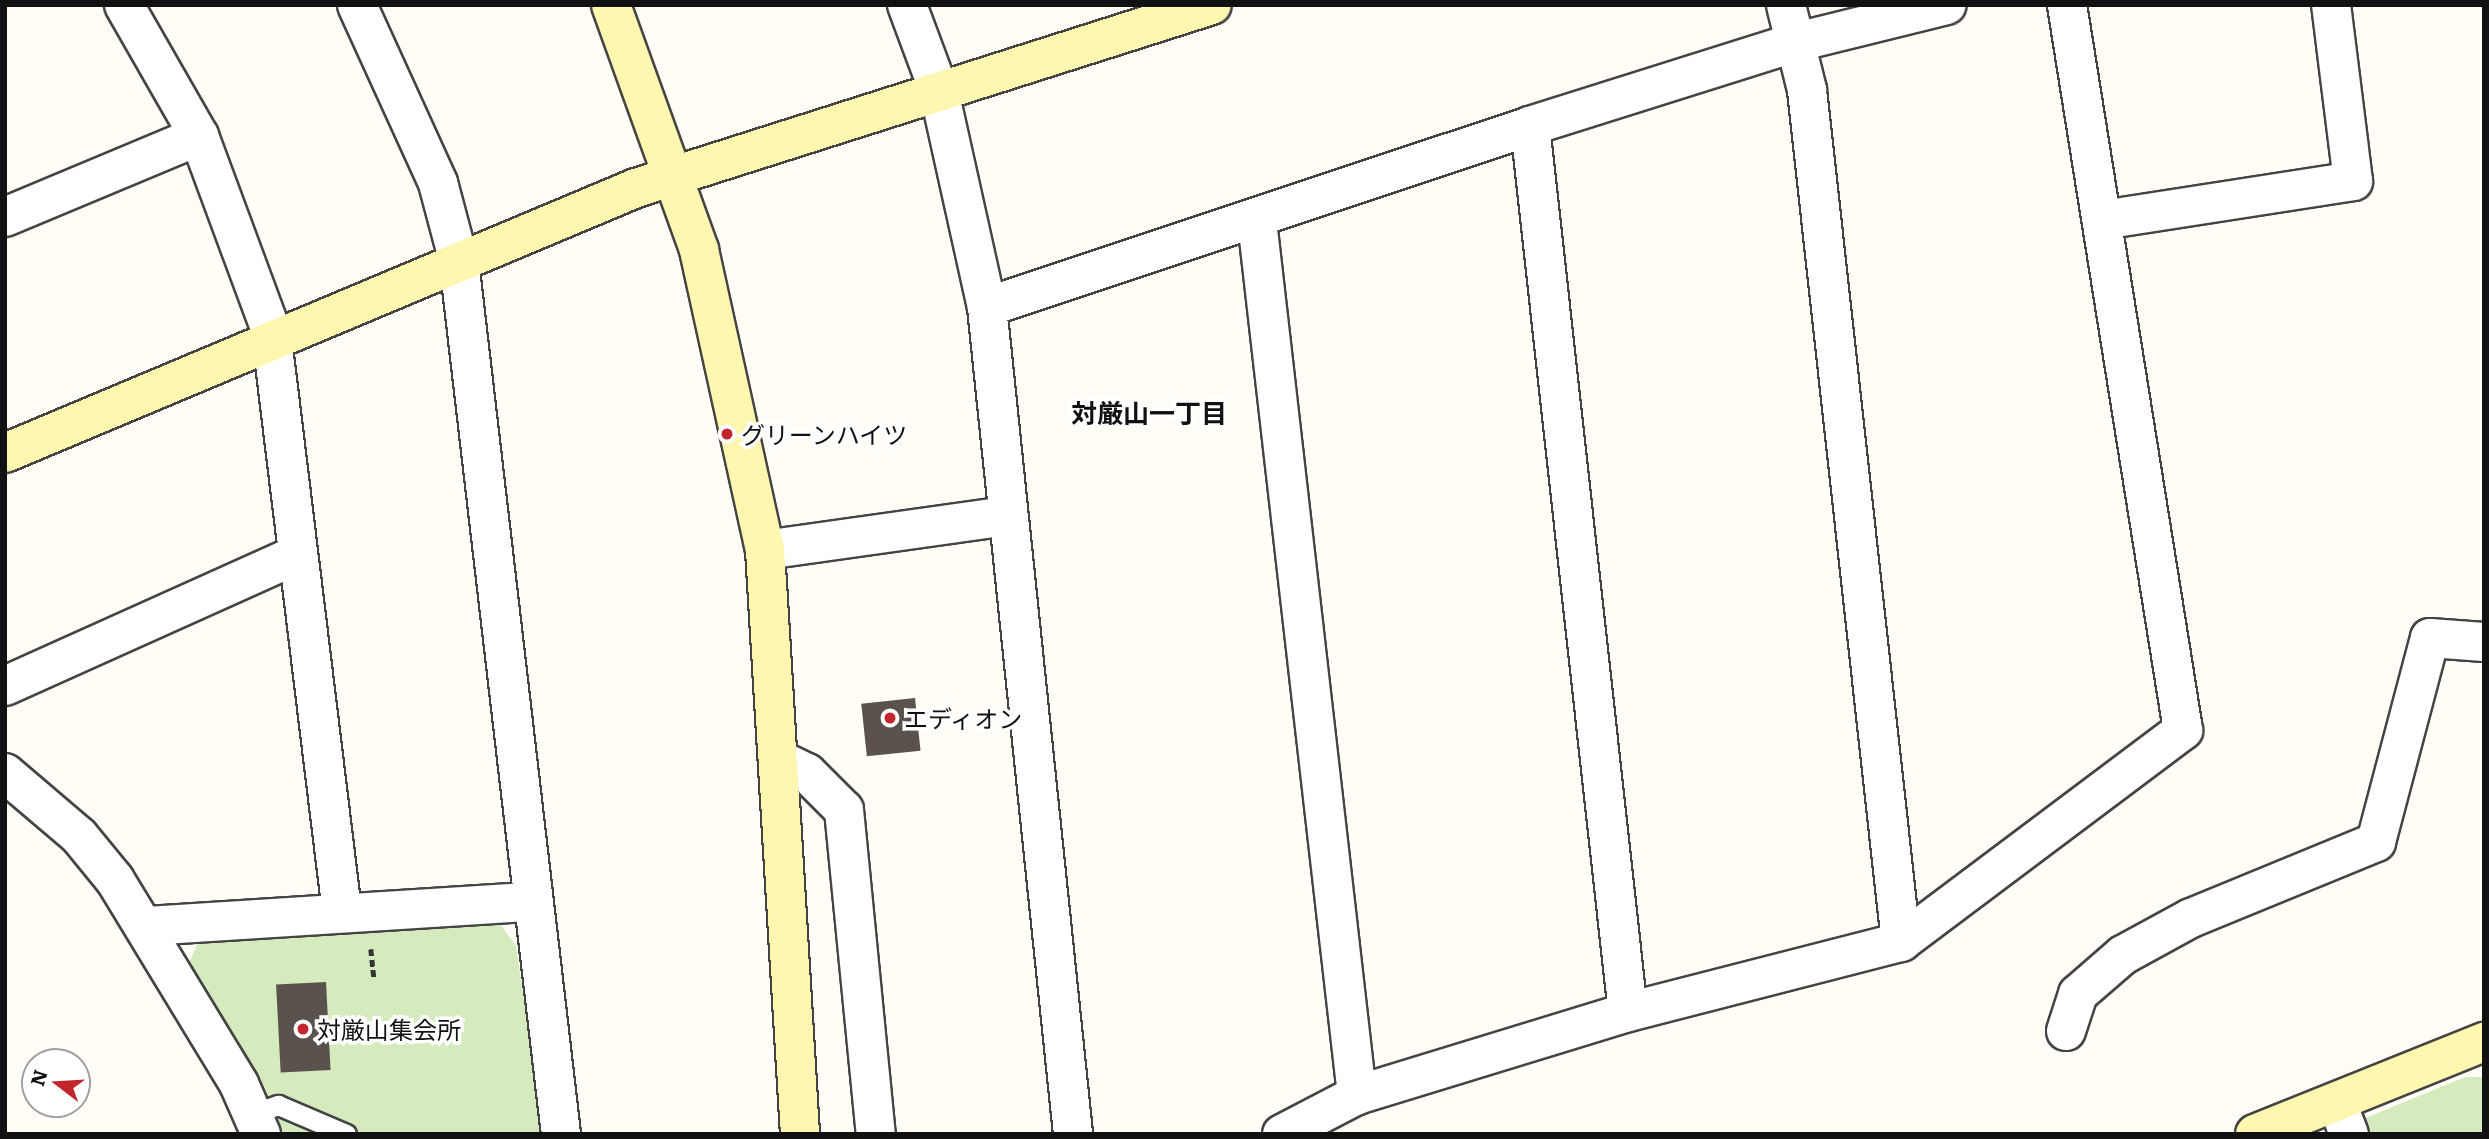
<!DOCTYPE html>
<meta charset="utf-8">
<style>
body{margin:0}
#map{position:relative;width:2489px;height:1139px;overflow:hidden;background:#fffdf5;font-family:Literata,"Noto Sans JP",serif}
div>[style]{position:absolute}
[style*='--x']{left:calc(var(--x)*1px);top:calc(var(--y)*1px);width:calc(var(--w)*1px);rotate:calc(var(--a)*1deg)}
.green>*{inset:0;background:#d5ebbd}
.building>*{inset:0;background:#5a524d;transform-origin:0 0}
.path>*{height:4.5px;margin-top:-2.25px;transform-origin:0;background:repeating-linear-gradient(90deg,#333 0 7px,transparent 0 10.5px)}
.roads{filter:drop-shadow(2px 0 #444) drop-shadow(-2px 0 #444) drop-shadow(0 2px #444) drop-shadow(0 -2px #444)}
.lane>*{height:19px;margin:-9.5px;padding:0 9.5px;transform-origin:9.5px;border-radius:9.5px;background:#fff}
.street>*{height:38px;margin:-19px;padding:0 19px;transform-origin:19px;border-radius:19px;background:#fff}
.secondary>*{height:38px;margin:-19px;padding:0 19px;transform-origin:19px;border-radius:19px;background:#fff6b0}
.dots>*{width:19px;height:19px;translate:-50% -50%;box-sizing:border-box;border:4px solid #fff;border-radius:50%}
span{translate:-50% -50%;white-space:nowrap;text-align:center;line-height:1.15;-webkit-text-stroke:7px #fff;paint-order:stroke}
.poi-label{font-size:24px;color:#111}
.left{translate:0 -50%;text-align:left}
.neighbourhood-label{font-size:26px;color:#111;font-weight:700}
.frame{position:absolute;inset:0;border:7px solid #111;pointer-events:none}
.north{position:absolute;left:21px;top:1048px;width:70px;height:70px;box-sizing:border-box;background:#fff;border:2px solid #a0a0a0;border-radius:50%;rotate:287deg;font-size:19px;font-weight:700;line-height:28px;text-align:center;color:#111}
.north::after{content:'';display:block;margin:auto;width:24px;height:32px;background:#c4262e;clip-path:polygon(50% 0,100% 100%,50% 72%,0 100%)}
</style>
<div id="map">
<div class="green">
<i style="clip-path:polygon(498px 921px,516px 946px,544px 1134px,283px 1134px,263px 1086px,188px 965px,200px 938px)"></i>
<i style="clip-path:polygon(2465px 1077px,2484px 1077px,2484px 1134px,2327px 1134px)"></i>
</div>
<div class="building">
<i style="left:915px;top:698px;width:53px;height:54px;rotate:84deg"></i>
<i style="left:326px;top:982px;width:88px;height:50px;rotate:87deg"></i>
</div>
<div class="path">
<i style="--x:371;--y:949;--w:30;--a:84"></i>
</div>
<div class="roads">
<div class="lane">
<i style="--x:253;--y:1114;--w:27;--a:-20"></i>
<i style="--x:278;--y:1105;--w:74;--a:23.1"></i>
</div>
<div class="street">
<i style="--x:124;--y:5;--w:151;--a:60.2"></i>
<i style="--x:199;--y:136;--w:208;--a:69.7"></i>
<i style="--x:271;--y:331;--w:585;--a:83.03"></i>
<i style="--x:357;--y:5;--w:196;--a:65.5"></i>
<i style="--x:438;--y:183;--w:82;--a:75.1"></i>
<i style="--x:459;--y:262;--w:878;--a:83.33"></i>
<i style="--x:907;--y:5;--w:92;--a:69.6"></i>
<i style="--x:939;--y:91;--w:221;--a:77.5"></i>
<i style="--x:987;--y:307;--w:831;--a:84.06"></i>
<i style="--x:1786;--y:5;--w:88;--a:76.1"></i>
<i style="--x:1807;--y:90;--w:857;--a:83.7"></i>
<i style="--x:1530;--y:126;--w:891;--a:83.69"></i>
<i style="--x:5;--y:217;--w:210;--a:-22.7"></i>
<i style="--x:2102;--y:220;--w:254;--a:-8.8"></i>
<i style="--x:2353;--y:181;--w:177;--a:-97.1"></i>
<i style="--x:1257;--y:221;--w:880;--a:83.47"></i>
<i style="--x:987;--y:307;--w:572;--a:-18.43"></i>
<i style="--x:1530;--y:126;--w:280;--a:-17.5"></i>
<i style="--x:1797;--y:42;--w:154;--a:-13.9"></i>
<i style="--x:765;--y:550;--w:244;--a:-8"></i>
<i style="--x:5;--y:686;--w:319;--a:-24.2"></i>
<i style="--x:780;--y:760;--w:30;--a:26"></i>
<i style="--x:807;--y:773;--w:52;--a:45"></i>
<i style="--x:844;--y:810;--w:326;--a:84.4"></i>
<i style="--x:5;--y:773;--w:97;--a:40.4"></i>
<i style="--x:79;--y:836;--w:57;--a:50.7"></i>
<i style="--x:115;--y:880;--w:239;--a:58.7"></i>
<i style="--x:239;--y:1084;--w:55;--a:66.3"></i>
<i style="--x:146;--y:926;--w:386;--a:-3.6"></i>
<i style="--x:2066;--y:1031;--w:39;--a:-72"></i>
<i style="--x:2078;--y:994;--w:60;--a:-40.9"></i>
<i style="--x:2123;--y:955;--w:77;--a:-28.6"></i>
<i style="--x:2191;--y:918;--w:200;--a:-22.3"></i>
<i style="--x:2376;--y:842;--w:211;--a:-75.2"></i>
<i style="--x:2430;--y:638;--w:54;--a:4.2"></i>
<i style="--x:2337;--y:1103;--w:33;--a:69"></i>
<i style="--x:1282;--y:1134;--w:85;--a:-27.5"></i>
<i style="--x:1357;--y:1095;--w:283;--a:-17"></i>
<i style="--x:1628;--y:1012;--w:282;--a:-14.4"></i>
<i style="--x:1901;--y:942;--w:353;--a:-36.9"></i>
<i style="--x:2183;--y:730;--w:734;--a:-99.09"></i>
</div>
<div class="secondary">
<i style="--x:611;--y:5;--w:260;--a:70.2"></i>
<i style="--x:699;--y:250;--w:307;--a:77.6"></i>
<i style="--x:765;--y:550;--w:585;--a:86.57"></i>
<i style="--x:5;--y:453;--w:684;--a:-22.78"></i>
<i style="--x:636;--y:188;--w:604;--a:-17.63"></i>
<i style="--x:2255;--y:1134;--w:247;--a:-21.9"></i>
</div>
</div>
<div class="dots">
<i style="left:727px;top:434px;background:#c4262e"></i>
<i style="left:890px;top:718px;background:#c4262e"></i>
<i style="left:303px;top:1029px;background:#c4262e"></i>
</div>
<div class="poi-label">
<span class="left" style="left:741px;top:434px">グリーンハイツ</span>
<span class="left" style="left:904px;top:718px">エディオン</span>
<span class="left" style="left:317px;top:1029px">対厳山集会所</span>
</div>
<div class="neighbourhood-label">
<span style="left:1149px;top:412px">対厳山一丁目</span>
</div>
<div class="frame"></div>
<div class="north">N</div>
</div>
